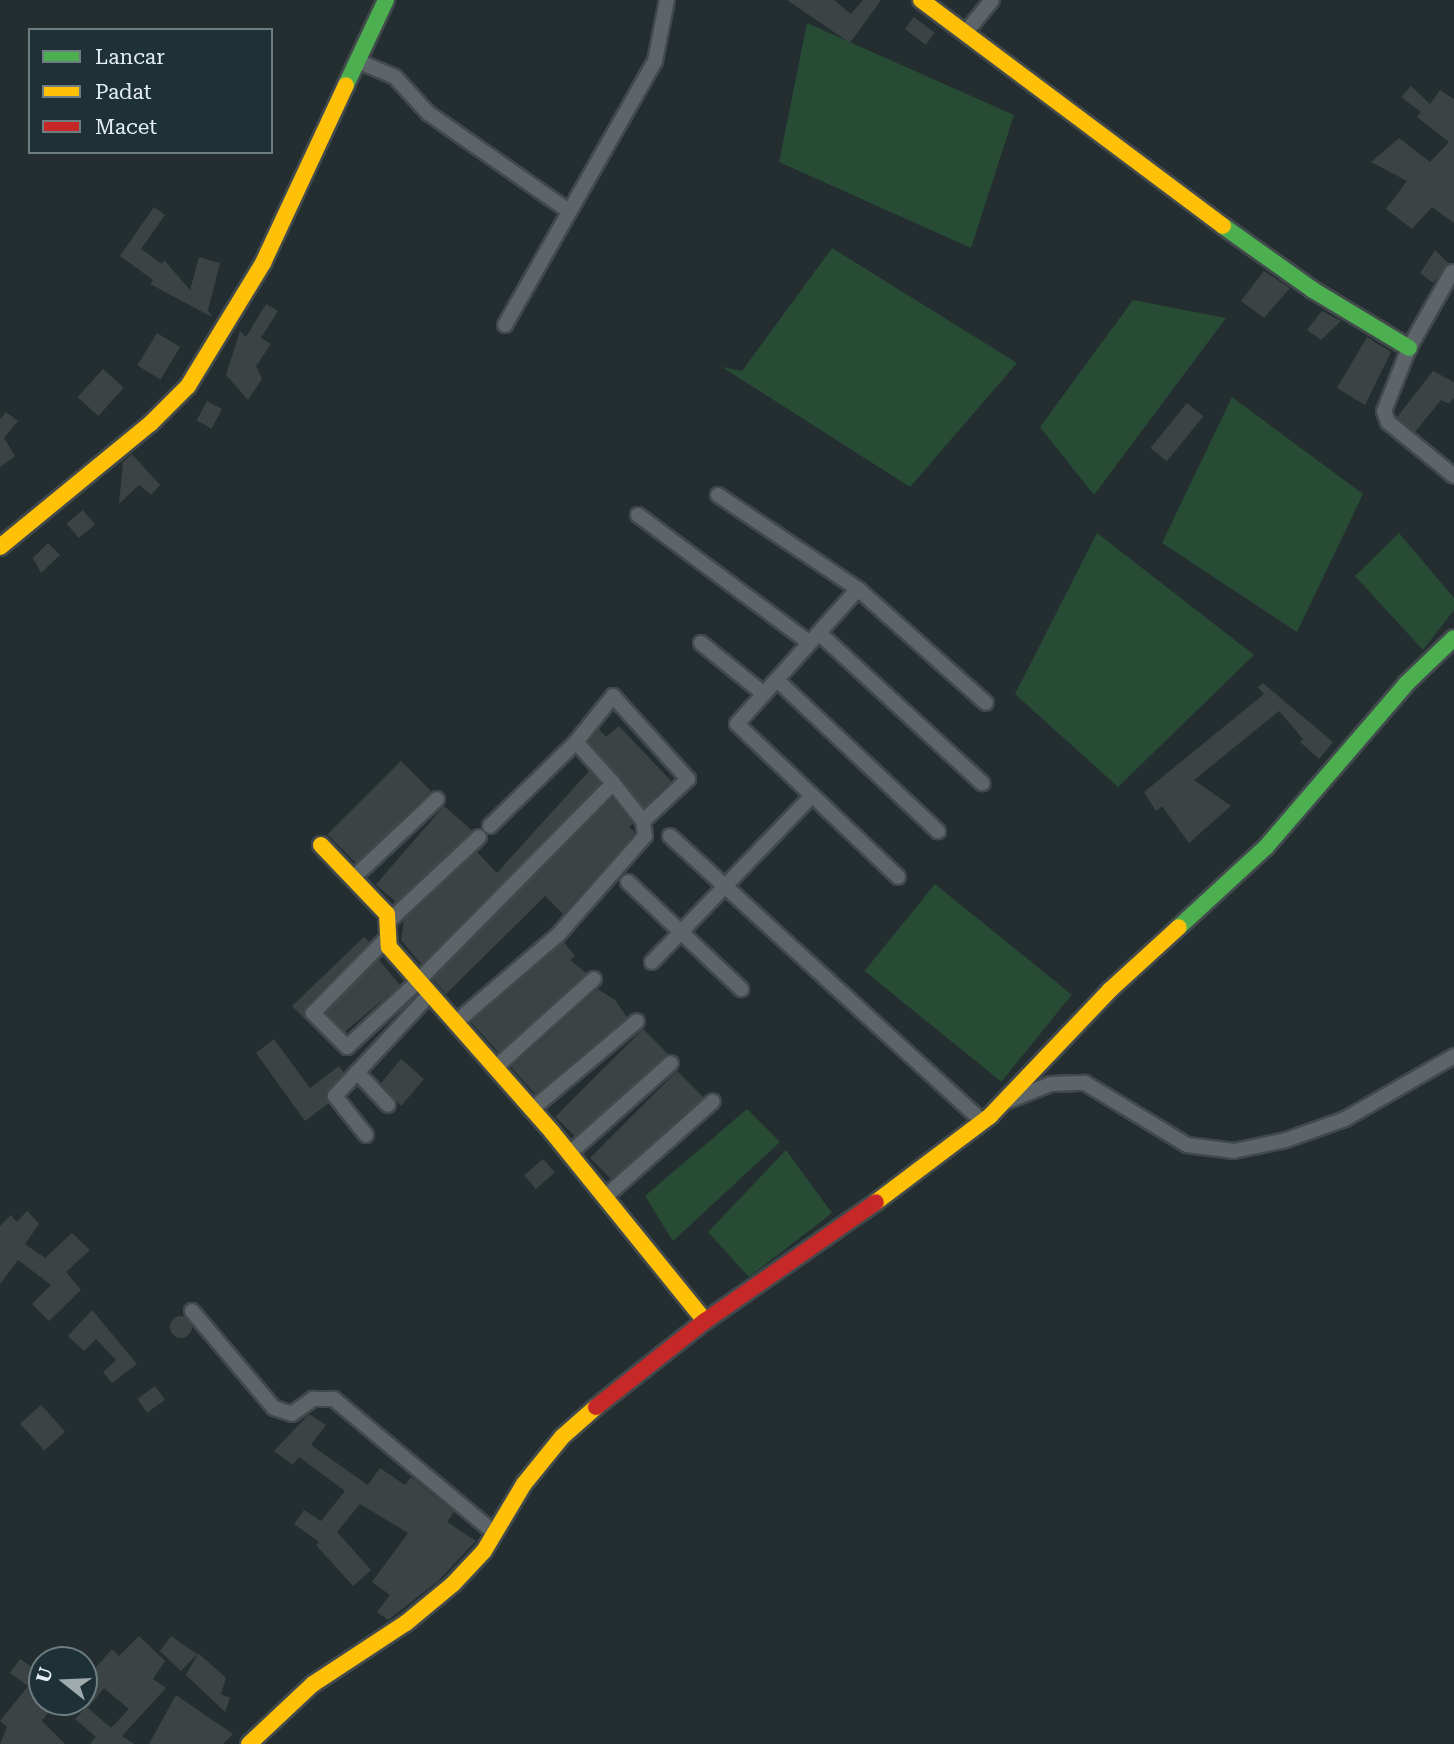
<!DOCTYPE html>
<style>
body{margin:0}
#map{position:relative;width:1454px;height:1744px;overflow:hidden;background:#242e31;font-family:"Roboto Serif",serif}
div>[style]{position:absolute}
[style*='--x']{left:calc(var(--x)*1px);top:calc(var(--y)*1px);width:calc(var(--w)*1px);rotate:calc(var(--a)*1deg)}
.green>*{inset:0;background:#274b35;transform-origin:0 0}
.building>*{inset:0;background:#3b4344;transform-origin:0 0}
.round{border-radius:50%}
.roads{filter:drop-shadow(2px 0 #41494c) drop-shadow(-2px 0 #41494c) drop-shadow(0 2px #41494c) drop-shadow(0 -2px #41494c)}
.street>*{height:14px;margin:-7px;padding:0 7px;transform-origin:7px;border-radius:7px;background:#5d6568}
.fast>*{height:16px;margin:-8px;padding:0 8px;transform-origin:8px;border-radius:8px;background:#4caf50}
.slow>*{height:16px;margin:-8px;padding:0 8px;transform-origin:8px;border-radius:8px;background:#ffc107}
.jam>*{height:16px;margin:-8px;padding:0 8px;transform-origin:8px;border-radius:8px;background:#c62828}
span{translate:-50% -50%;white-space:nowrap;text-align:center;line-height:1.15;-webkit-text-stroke:5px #1e3137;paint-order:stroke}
.legend{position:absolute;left:28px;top:28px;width:245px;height:126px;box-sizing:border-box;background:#1e3137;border:2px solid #6d7d82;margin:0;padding:9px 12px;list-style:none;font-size:21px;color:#e3eef2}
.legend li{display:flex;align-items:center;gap:14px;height:35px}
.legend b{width:35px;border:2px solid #6d7d82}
.north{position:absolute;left:28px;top:1646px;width:70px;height:70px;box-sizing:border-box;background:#1e3137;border:2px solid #6d7d82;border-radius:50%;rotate:288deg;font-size:19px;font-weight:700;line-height:28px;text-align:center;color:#e3eef2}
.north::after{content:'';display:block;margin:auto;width:24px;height:32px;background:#a0abae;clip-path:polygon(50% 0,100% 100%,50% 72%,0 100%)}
</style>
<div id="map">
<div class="green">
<i style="clip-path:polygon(807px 23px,1014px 115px,971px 248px,779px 162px)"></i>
<i style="clip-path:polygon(832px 248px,1017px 363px,910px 487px,722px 367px,742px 371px)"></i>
<i style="clip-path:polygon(1133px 300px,1226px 318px,1094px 495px,1040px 427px)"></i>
<i style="clip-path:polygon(1232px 397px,1363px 494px,1297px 632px,1162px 543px)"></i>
<i style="clip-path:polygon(1097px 533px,1254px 655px,1118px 787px,1015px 694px)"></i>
<i style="clip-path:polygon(1399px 533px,1454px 598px,1454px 610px,1423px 650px,1355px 576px)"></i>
<i style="left:935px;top:884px;width:176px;height:112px;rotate:39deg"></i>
<i style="clip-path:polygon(747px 1109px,780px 1142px,673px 1241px,645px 1196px)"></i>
<i style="clip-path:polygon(786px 1150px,832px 1213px,749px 1277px,708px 1232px)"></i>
</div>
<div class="building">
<i style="clip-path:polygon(787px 0,834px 0,851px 14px,863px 0,881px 0,850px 43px)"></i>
<i style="left:914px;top:17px;width:26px;height:15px;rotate:37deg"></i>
<i style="clip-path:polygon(1411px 86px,1430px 104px,1440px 90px,1454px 99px,1454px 223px,1432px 207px,1412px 229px,1386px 209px,1407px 181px,1371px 162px,1399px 138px,1430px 162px,1449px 142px,1417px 117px,1421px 112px,1401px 97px)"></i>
<i style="clip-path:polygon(154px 207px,165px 215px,141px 249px,162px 264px,164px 260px,190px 290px,199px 257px,220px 263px,208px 310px,212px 317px,150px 284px,153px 280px,120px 256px)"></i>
<i style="clip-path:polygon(1435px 250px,1448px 263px,1433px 283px,1420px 273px)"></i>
<i style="clip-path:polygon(1264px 271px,1290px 288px,1264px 318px,1241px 301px)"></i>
<i style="clip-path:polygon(266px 304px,278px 311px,261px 338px,271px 344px,256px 366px,262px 379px,248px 400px,226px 375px,240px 331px,246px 337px)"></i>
<i style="clip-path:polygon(1322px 311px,1341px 321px,1321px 340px,1307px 330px)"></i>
<i style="left:157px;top:333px;width:27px;height:38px;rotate:31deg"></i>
<i style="clip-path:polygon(1367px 337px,1391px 352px,1365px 405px,1337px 388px)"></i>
<i style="left:103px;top:369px;width:28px;height:38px;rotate:42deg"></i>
<i style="clip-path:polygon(1433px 371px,1454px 382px,1454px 398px,1449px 404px,1441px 400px,1415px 432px,1397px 417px)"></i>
<i style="left:207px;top:401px;width:17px;height:22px;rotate:28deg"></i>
<i style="left:1187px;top:403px;width:21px;height:58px;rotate:39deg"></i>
<i style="clip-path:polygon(6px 412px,18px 421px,4px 438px,15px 456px,0 467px,0 419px)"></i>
<i style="clip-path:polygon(132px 454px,160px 485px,151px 495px,139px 485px,119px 504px,123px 462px)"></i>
<i style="left:83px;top:510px;width:19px;height:21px;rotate:51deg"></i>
<i style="clip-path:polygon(48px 543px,60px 555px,41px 573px,33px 558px)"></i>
<i style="clip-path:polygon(1263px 683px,1333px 742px,1319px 759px,1300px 742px,1303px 739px,1279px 711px,1194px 780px,1231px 806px,1189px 843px,1162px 806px,1156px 811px,1144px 792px,1264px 694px,1258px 687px)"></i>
<i style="clip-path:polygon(619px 726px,671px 781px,644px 807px,589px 742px,599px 729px,606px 737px)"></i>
<i style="left:401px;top:761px;width:42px;height:104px;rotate:45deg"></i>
<i style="clip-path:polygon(589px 771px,600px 783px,421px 964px,401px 940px,404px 920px,477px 852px,497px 873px)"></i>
<i style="clip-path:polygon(612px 798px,633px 824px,629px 827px,635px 832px,626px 843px,563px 914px,545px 896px,446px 994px,433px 979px)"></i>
<i style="left:444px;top:806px;width:37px;height:104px;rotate:41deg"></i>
<i style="clip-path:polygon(364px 937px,369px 942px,306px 1006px,305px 1019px,292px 1006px)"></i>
<i style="clip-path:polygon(564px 942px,575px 956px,570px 960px,586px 973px,498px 1052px,471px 1022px)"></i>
<i style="left:379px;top:960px;width:33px;height:74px;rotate:50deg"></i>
<i style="clip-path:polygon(598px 989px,615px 1000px,627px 1017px,535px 1094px,511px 1067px)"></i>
<i style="left:643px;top:1029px;width:35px;height:124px;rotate:45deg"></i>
<i style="clip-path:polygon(274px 1039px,310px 1088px,339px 1066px,344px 1073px,326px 1093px,329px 1103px,305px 1121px,256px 1053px)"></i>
<i style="clip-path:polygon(401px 1059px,424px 1079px,401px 1106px,381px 1083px)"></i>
<i style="left:677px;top:1071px;width:37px;height:123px;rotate:45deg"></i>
<i style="left:543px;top:1159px;width:18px;height:25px;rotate:49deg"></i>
<i style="clip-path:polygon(27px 1211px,39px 1224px,25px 1244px,45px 1258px,72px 1233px,90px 1250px,66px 1272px,81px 1290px,49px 1321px,32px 1304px,51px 1285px,18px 1260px,0 1284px,0 1226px,11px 1215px,17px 1222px)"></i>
<i style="clip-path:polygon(92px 1310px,137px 1364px,112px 1383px,103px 1372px,116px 1360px,96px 1339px,84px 1351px,68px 1336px)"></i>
<i class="round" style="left:170px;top:1316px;width:22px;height:22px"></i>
<i style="left:155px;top:1386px;width:17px;height:22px;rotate:54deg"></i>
<i style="left:41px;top:1405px;width:36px;height:28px;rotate:48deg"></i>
<i style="clip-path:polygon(309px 1414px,326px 1425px,311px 1445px,368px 1485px,380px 1468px,405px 1485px,411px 1477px,454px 1512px,447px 1522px,476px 1541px,437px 1582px,388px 1620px,377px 1612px,390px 1595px,372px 1582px,408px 1533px,360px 1504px,337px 1532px,371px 1570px,353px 1586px,316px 1545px,319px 1542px,294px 1524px,304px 1510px,321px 1521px,345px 1491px,299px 1457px,293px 1465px,274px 1451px)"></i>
<i style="clip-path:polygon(evenodd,139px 1636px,165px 1661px,153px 1679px,166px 1688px,122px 1736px,134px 1744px,90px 1744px,96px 1737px,75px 1719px,84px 1709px,84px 1681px,112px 1649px,119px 1656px,139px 1636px,104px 1688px,129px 1709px,111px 1728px,88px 1708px,104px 1688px)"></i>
<i style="clip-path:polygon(171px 1636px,197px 1654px,181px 1671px,160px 1651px)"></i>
<i style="clip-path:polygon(198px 1653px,226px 1678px,221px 1694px,230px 1698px,225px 1712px,186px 1675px)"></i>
<i style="clip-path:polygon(20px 1659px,39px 1672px,42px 1668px,42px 1702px,56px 1702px,42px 1721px,65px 1744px,0 1744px,7px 1727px,0 1721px,28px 1686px,10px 1673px)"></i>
<i style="clip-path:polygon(176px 1695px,233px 1734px,223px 1744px,149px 1744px)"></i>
</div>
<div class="roads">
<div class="street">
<i style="--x:966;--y:32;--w:41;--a:-50.9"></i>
<i style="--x:360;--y:62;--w:38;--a:23"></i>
<i style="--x:395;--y:77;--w:49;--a:47.5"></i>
<i style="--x:428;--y:113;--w:172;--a:34.8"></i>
<i style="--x:1452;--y:272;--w:87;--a:119.5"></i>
<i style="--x:1409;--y:348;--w:68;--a:111.6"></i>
<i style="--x:1384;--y:411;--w:12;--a:70"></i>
<i style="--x:1388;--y:422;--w:85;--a:39.3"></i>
<i style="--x:505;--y:325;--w:304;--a:-60.4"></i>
<i style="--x:655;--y:61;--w:62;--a:-78.9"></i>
<i style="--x:718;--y:495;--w:169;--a:33.9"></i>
<i style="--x:858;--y:589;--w:171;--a:41.7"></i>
<i style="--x:638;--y:515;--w:214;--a:36.7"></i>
<i style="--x:858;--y:589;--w:181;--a:131.9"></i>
<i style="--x:737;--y:724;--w:222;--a:43.5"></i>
<i style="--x:819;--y:633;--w:222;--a:42.6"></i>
<i style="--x:701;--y:643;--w:81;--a:39"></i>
<i style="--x:777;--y:680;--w:221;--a:43.2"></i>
<i style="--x:576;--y:742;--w:59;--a:-51.2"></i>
<i style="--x:613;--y:696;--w:112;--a:47.9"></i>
<i style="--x:688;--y:779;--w:62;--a:137"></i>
<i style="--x:490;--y:826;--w:120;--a:-44.3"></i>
<i style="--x:576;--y:742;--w:55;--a:47.9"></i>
<i style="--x:670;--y:836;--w:424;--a:42.4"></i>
<i style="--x:353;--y:878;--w:115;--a:-43.2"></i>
<i style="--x:628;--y:882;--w:156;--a:43.4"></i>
<i style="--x:389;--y:921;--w:123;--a:-43"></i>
<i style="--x:386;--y:939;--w:104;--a:134.6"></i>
<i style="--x:313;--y:1013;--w:48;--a:45"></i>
<i style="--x:347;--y:1047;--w:90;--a:-42.7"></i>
<i style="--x:652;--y:962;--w:229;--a:-46.1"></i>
<i style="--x:418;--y:981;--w:278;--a:-45.4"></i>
<i style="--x:613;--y:783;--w:48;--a:51.7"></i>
<i style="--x:643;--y:821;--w:15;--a:82"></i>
<i style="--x:645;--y:836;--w:130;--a:131.3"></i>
<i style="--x:559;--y:934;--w:137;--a:139.4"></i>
<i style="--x:495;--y:1068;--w:133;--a:-42"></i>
<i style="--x:357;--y:1072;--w:45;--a:46.8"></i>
<i style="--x:1008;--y:1101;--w:46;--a:-21.6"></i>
<i style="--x:1051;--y:1084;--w:34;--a:-2"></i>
<i style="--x:1085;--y:1083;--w:119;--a:31.3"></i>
<i style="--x:1187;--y:1145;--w:47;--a:7.3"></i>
<i style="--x:1234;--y:1151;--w:53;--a:-11.9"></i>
<i style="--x:1286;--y:1140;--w:63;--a:-19.6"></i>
<i style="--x:1345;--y:1119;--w:126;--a:-30"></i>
<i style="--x:531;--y:1110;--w:138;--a:-40"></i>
<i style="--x:366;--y:1135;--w:50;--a:-128.5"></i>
<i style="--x:335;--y:1096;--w:139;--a:-47"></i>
<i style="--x:570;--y:1153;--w:135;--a:-41.7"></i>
<i style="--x:605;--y:1197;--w:144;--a:-41.6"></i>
<i style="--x:192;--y:1311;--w:127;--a:49.8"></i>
<i style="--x:274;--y:1408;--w:19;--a:18"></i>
<i style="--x:292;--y:1414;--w:26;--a:-36"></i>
<i style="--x:313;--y:1399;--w:21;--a:0"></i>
<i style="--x:334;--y:1399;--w:209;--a:39.8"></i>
</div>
<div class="fast">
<i style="--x:346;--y:85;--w:94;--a:-64.8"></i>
<i style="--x:1223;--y:226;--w:110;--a:35.4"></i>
<i style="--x:1313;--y:290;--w:112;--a:31.1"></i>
<i style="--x:1179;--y:927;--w:118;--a:-42.6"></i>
<i style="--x:1266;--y:847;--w:215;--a:-49.3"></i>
<i style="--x:1406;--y:684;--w:66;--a:-43.8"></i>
</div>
<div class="slow">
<i style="--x:921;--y:0;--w:377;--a:36.8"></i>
<i style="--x:0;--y:547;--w:194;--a:-39.4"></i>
<i style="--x:150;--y:424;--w:54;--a:-45"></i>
<i style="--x:188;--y:386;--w:144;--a:-58.6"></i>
<i style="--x:263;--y:263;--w:196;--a:-65"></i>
<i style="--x:321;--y:845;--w:95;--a:46.3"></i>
<i style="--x:387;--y:914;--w:33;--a:87"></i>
<i style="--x:389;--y:947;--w:247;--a:48.6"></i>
<i style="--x:552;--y:1132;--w:243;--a:51"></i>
<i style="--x:876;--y:1202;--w:143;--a:-37"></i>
<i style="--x:990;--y:1116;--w:174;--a:-46.4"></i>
<i style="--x:1110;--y:990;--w:93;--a:-42.4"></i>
<i style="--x:249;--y:1744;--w:88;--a:-43.2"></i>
<i style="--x:313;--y:1684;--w:111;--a:-33.3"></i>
<i style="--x:406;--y:1623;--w:61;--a:-39.7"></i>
<i style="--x:453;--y:1584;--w:45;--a:-46.8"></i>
<i style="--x:484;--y:1551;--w:78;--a:-59.2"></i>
<i style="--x:524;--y:1484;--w:60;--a:-51"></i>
<i style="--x:562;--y:1437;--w:45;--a:-41.4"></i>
</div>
<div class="jam">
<i style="--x:596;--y:1407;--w:139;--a:-38.3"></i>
<i style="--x:705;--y:1321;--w:208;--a:-34.8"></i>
</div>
</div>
<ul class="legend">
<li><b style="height:9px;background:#4caf50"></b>Lancar</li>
<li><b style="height:9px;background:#ffc107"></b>Padat</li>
<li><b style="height:9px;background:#c62828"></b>Macet</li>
</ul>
<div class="north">U</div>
</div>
